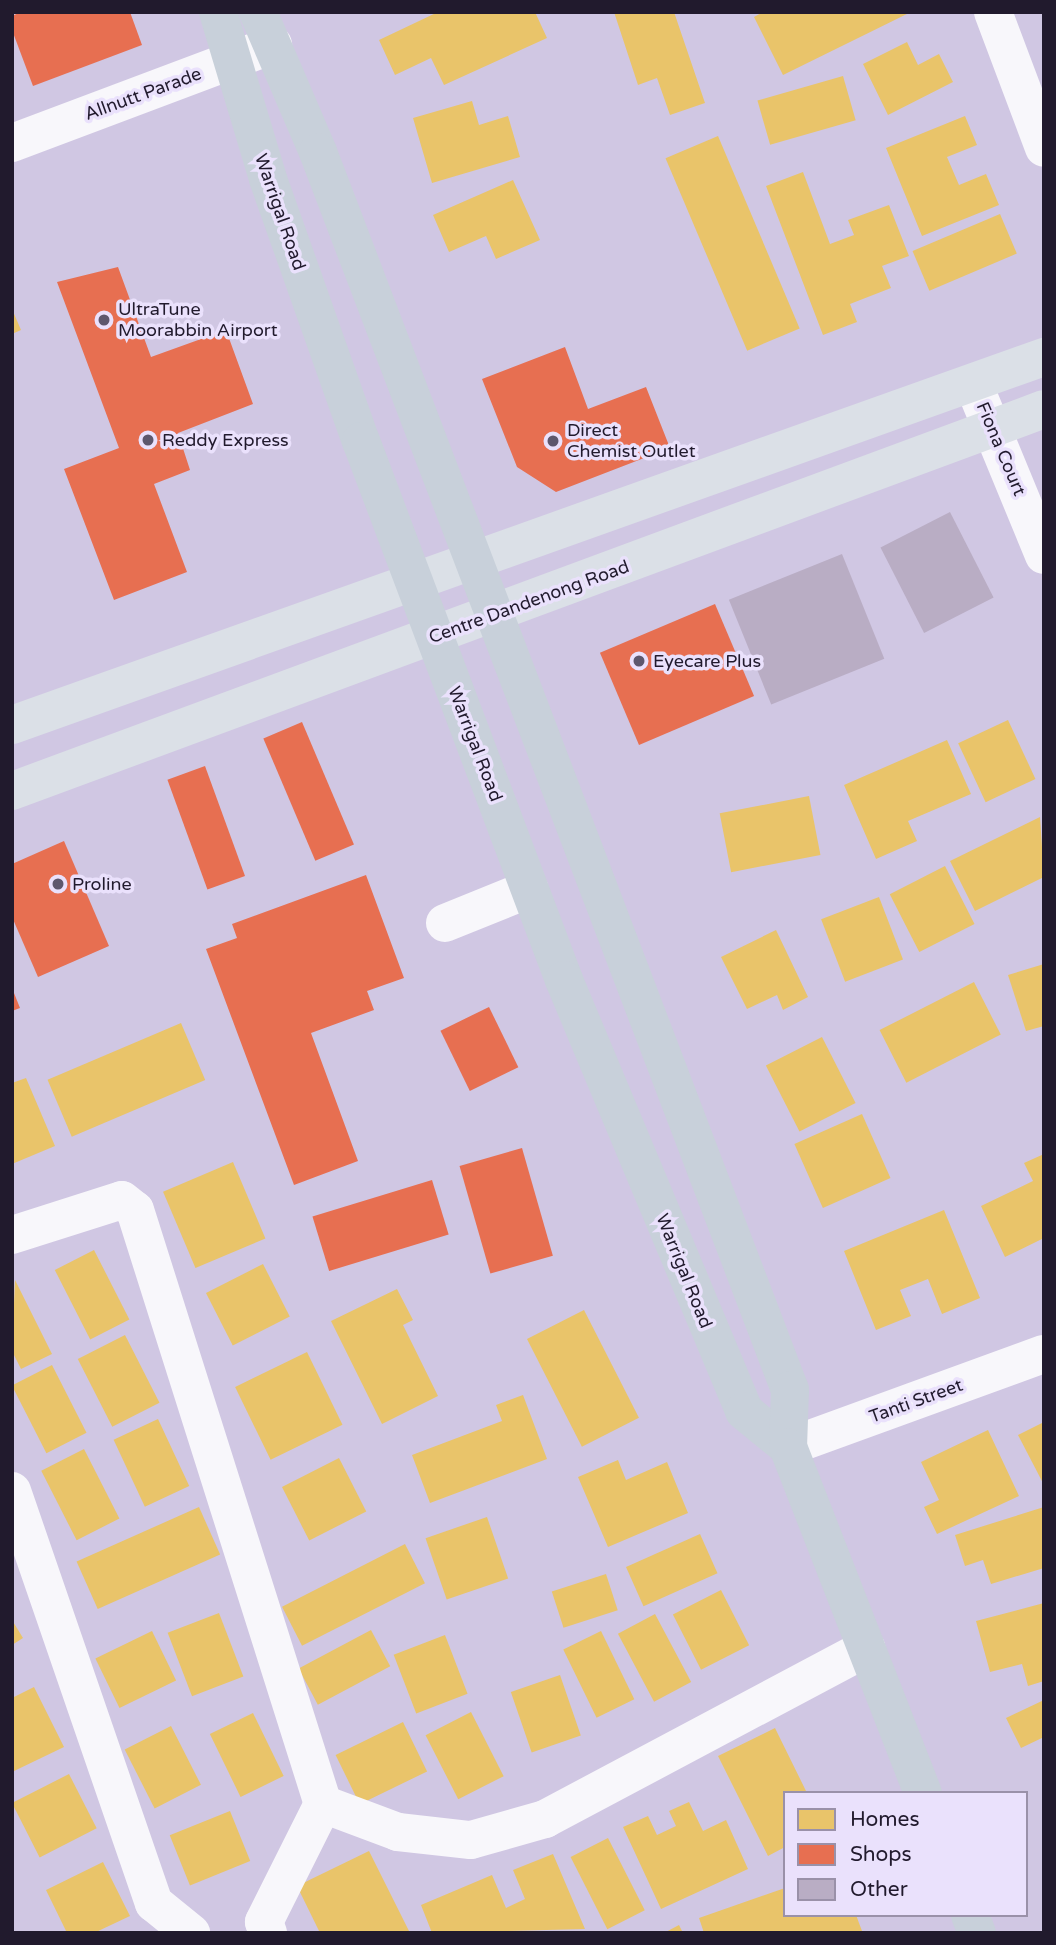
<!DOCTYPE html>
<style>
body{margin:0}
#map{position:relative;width:1056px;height:1945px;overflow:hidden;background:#d0c7e3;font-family:"Varela Round",sans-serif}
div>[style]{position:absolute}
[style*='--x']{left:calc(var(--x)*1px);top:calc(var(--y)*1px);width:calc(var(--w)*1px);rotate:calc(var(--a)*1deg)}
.homes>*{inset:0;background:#e9c46a;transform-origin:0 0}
.shops>*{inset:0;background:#e76f51;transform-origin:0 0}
.building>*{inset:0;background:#b9adc4;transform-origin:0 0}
.minor>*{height:38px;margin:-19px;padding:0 19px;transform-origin:19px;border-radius:19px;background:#f8f7fb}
.major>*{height:38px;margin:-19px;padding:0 19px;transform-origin:19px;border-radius:19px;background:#dbe0e7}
.highway>*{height:38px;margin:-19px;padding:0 19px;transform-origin:19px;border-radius:19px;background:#c8d0da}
.dots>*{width:19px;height:19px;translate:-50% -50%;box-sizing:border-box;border:4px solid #eae1fc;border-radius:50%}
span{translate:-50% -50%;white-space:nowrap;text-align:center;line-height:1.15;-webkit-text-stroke:7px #eae1fc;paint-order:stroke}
.street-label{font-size:18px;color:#211a2d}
.poi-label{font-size:18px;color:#211a2d}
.left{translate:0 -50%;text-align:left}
.frame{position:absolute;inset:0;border:14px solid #211a2d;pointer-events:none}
.legend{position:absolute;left:783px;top:1791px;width:245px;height:126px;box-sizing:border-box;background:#eae1fc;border:2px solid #9a91a9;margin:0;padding:9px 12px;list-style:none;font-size:21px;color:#211a2d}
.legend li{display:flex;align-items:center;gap:14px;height:35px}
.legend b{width:35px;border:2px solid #9a91a9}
</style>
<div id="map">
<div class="homes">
<i style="clip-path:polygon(438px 12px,535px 12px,547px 38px,444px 85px,431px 58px,395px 75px,379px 40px)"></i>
<i style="clip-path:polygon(614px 12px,674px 12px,705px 103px,670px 115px,657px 78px,638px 85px)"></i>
<i style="clip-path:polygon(763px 12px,911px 12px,783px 75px,754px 17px)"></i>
<i style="clip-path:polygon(907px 42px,918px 65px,939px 54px,953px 82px,888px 115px,863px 64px)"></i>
<i style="left:843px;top:76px;width:46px;height:89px;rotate:74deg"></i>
<i style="clip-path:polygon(472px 101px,479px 125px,508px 116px,520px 157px,432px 183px,413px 118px)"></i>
<i style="clip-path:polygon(965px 116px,977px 145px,947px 157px,959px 185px,986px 174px,999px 205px,922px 236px,886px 148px)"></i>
<i style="left:718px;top:136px;width:209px;height:57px;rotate:67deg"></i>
<i style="clip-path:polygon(803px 172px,830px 244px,854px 235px,848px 220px,889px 205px,909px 256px,882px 266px,891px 288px,850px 304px,857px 322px,823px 335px,766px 186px)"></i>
<i style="clip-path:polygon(513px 180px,540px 240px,496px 259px,486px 236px,449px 252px,433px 215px)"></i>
<i style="left:1000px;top:214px;width:43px;height:95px;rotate:67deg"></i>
<i style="clip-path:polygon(12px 309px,21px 330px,12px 334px)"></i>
<i style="left:1008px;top:720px;width:65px;height:55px;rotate:65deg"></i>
<i style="clip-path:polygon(947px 740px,971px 794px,908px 821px,917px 841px,876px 859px,844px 785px)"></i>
<i style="left:809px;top:796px;width:60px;height:91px;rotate:79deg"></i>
<i style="clip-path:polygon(1040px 817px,1044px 877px,975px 911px,950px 861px)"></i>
<i style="left:945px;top:866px;width:65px;height:62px;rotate:63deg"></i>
<i style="left:879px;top:897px;width:67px;height:62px;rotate:69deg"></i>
<i style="clip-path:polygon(776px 930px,808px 997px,783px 1010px,777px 995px,747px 1009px,721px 957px)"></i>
<i style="clip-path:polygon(1044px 964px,1044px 1026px,1026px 1031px,1008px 975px)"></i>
<i style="left:974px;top:982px;width:59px;height:106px;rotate:63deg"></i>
<i style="left:181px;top:1023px;width:62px;height:145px;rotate:67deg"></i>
<i style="left:822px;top:1037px;width:74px;height:63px;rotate:63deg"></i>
<i style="clip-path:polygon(26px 1078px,55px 1146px,12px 1164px,12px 1083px)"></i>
<i style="left:862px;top:1114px;width:70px;height:74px;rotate:66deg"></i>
<i style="clip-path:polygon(1044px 1154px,1044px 1238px,1005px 1257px,981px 1206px,1033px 1181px,1024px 1163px)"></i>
<i style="left:233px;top:1162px;width:83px;height:76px;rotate:67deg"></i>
<i style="clip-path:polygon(944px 1210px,980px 1298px,942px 1314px,928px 1279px,900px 1290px,911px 1316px,876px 1330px,844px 1251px)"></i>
<i style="left:94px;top:1250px;width:78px;height:44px;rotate:63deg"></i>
<i style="left:263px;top:1264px;width:59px;height:64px;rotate:63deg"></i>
<i style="clip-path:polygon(15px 1280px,52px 1354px,21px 1369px,12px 1351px)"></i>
<i style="clip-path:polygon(397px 1289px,413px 1320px,403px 1325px,438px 1396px,382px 1424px,331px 1321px)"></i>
<i style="left:584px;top:1310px;width:121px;height:64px;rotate:63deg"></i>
<i style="left:125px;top:1335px;width:76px;height:53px;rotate:63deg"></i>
<i style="left:307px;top:1352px;width:81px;height:80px;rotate:64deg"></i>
<i style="left:52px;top:1365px;width:76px;height:45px;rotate:63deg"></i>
<i style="clip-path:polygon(523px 1395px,547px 1459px,430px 1503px,412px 1455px,502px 1421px,496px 1405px)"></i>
<i style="left:158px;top:1419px;width:74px;height:49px;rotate:65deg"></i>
<i style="clip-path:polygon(1044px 1422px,1044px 1485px,1018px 1435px)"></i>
<i style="clip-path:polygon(988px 1430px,1019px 1496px,937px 1534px,924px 1507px,939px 1500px,921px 1462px)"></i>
<i style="left:84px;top:1449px;width:78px;height:48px;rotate:63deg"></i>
<i style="left:339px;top:1458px;width:60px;height:64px;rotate:63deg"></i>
<i style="clip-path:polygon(618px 1460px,626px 1480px,667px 1462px,688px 1513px,608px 1547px,578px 1477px)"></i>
<i style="left:199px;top:1507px;width:52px;height:134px;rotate:66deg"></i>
<i style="clip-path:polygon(1044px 1507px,1044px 1568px,991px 1584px,983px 1560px,965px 1566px,955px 1535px)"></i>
<i style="left:487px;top:1517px;width:65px;height:65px;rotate:71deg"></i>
<i style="left:700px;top:1534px;width:43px;height:81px;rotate:66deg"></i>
<i style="left:405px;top:1544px;width:44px;height:138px;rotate:63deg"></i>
<i style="left:606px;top:1574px;width:38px;height:57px;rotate:72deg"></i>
<i style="left:721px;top:1590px;width:62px;height:54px;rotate:63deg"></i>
<i style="clip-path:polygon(1044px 1603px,1044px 1681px,1028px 1686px,1022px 1664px,990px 1672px,976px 1621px)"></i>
<i style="left:219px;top:1613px;width:68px;height:55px;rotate:69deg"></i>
<i style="left:655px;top:1614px;width:77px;height:42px;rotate:62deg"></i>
<i style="clip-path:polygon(12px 1620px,23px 1638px,12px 1645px)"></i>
<i style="left:371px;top:1630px;width:41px;height:82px;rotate:62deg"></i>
<i style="left:152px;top:1631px;width:55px;height:63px;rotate:64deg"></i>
<i style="left:601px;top:1631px;width:76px;height:42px;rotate:64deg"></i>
<i style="left:445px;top:1635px;width:63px;height:55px;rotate:69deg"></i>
<i style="left:560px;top:1675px;width:64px;height:52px;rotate:71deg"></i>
<i style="clip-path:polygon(34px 1687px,64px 1747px,12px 1772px,12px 1698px)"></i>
<i style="clip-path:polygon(1044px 1700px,1044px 1737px,1021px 1748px,1006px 1718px)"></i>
<i style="left:471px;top:1712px;width:72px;height:51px;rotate:63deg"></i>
<i style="left:253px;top:1713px;width:70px;height:48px;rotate:64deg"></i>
<i style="left:403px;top:1722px;width:55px;height:75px;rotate:64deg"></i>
<i style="left:171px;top:1726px;width:66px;height:52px;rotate:63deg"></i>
<i style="clip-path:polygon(775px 1728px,807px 1793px,785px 1793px,785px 1847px,768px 1856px,718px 1756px)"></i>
<i style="left:69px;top:1774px;width:61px;height:64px;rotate:63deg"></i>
<i style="clip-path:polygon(689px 1802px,703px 1831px,726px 1820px,748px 1869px,661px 1909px,623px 1827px,648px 1816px,657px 1835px,676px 1826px,669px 1811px)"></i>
<i style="left:230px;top:1811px;width:54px;height:65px;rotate:68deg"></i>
<i style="left:608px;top:1838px;width:81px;height:42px;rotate:63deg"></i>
<i style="clip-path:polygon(369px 1851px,410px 1933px,320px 1933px,297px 1886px)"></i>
<i style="clip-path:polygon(553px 1854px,585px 1929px,432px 1933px,421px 1905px,492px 1875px,506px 1908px,525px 1899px,513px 1870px)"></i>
<i style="clip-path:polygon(103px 1862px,130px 1916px,94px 1933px,67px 1933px,46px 1890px)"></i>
<i style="clip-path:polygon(785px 1888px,785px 1915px,856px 1915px,862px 1931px,704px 1933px,699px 1918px)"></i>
<i style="clip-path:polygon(679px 1925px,683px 1933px,664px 1933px)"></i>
</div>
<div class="shops">
<i style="clip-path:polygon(21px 12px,130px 12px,142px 45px,33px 86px,12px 30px,12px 16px)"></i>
<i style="clip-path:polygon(118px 267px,151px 357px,226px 330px,253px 404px,178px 433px,190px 470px,154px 484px,187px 572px,114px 600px,64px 469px,119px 448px,57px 282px)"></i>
<i style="clip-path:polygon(565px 347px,588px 409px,646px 387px,670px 448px,556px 492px,517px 467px,482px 379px)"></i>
<i style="left:715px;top:604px;width:100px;height:125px;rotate:67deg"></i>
<i style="left:302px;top:722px;width:133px;height:42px;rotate:67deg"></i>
<i style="left:205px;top:766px;width:117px;height:40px;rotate:70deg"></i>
<i style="clip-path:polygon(64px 841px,109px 946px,38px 977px,12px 917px,12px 864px)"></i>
<i style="clip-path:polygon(366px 875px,404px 978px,367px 991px,374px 1010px,311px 1033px,358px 1161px,294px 1185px,206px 949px,237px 938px,232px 924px)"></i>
<i style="clip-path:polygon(12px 988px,20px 1008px,12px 1011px)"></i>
<i style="left:489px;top:1007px;width:67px;height:54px;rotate:64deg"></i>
<i style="left:522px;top:1148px;width:112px;height:65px;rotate:74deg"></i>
<i style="left:432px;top:1180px;width:57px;height:125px;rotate:73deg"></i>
</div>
<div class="building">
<i style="left:950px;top:512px;width:96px;height:78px;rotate:63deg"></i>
<i style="left:842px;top:554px;width:113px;height:122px;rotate:68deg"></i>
</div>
<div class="minor">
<i style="--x:993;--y:12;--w:145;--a:69.4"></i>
<i style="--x:12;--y:143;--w:279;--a:-20.6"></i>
<i style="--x:973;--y:383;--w:186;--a:67.6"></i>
<i style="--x:445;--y:923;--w:91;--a:-22"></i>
<i style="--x:12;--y:1235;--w:115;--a:-17.7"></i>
<i style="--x:122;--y:1200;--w:16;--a:38"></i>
<i style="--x:135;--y:1210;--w:623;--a:72.44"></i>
<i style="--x:323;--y:1804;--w:132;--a:116.6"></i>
<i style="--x:264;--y:1922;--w:12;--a:70"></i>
<i style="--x:788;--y:1447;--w:272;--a:-20"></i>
<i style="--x:12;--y:1491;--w:436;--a:71"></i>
<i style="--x:154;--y:1903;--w:48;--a:39"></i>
<i style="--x:323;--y:1804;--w:80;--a:20.5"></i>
<i style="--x:398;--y:1832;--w:73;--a:6.3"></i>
<i style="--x:471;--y:1840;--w:77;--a:-15.8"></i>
<i style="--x:545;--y:1819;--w:364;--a:-28"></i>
</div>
<div class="major">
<i style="--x:12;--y:725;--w:1096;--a:-19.63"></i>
<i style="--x:12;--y:791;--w:1100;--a:-20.31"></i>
</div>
<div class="highway">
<i style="--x:218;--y:12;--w:174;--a:73.3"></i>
<i style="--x:268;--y:179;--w:278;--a:70.5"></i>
<i style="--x:361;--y:441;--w:576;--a:69.36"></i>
<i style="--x:564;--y:980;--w:467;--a:67.3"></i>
<i style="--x:744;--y:1411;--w:57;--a:39.3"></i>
<i style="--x:258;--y:12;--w:152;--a:66.8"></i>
<i style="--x:318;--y:152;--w:1325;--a:69.13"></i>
<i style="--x:790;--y:1390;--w:57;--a:92"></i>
<i style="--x:788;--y:1447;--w:371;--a:68.7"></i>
<i style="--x:970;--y:1915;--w:19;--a:69"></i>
</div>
<div class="dots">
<i style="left:104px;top:320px;background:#5e576d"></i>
<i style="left:148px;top:440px;background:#5e576d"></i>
<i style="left:553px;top:441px;background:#5e576d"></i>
<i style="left:639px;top:661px;background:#5e576d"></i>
<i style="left:58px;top:884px;background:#5e576d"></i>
</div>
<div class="street-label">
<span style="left:143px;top:94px;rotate:-20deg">Allnutt Parade</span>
<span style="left:280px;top:212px;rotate:71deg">Warrigal Road</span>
<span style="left:1001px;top:449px;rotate:67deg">Fiona Court</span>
<span style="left:529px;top:602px;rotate:-20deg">Centre Dandenong Road</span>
<span style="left:475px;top:744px;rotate:69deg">Warrigal Road</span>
<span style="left:684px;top:1271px;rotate:68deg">Warrigal Road</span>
<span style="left:916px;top:1401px;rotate:-20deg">Tanti Street</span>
</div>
<div class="poi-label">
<span class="left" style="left:118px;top:320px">UltraTune<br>Moorabbin Airport</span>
<span class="left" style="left:567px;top:441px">Direct<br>Chemist Outlet</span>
<span class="left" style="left:162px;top:440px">Reddy Express</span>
<span class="left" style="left:653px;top:661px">Eyecare Plus</span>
<span class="left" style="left:72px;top:884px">Proline</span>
</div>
<div class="frame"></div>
<ul class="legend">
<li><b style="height:19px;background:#e9c46a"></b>Homes</li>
<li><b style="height:19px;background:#e76f51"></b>Shops</li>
<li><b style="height:19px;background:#b9adc4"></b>Other</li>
</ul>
</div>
